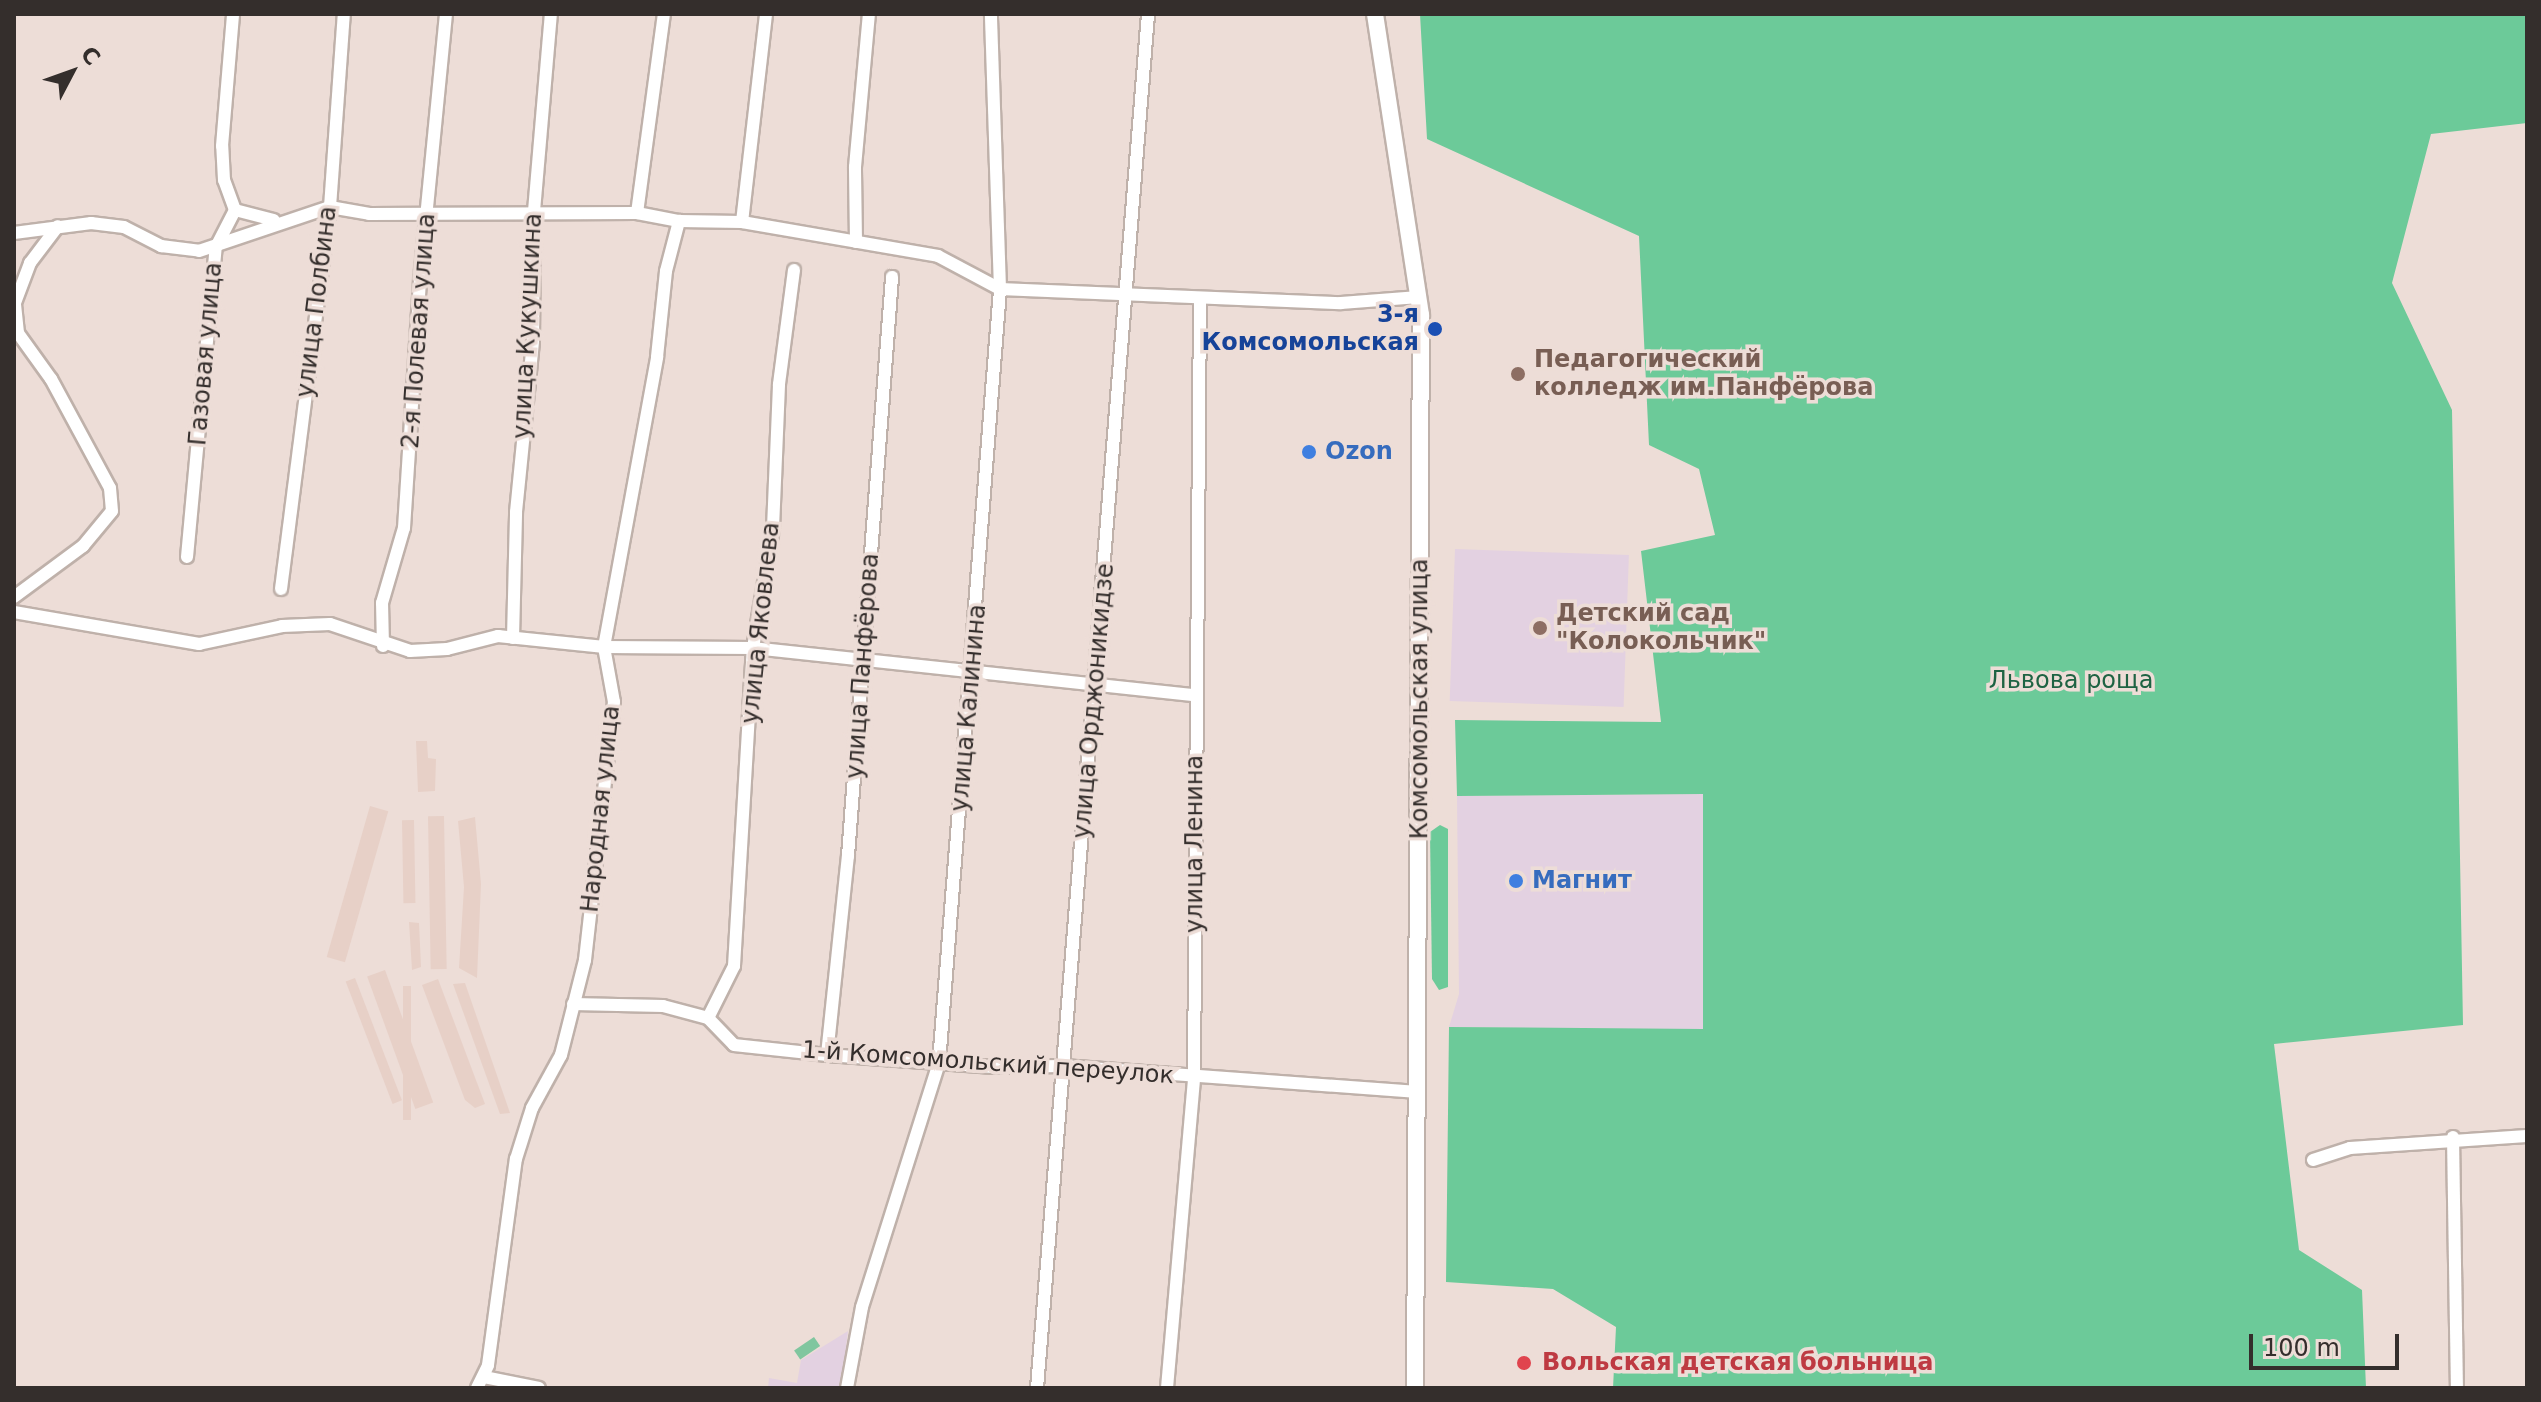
<!DOCTYPE html>
<meta charset="utf-8">
<style>
body{margin:0}
#map{position:relative;width:2541px;height:1402px;overflow:hidden;background:#edddd7;font-family:"DejaVu Sans",sans-serif}
div>[style]{position:absolute}
[style*='--x']{left:calc(var(--x)*1px);top:calc(var(--y)*1px);width:calc(var(--w)*1px);rotate:calc(var(--a)*1deg)}
.commercial>*{inset:0;background:#e3d1e1;transform-origin:0 0}
.built>*{inset:0;background:#e7d0c7;transform-origin:0 0}
.green>*{inset:0;background:#80c69f;transform-origin:0 0}
.forest>*{inset:0;background:#6cca99}
.roads{filter:drop-shadow(2px 0 #bfb1aa) drop-shadow(-2px 0 #bfb1aa) drop-shadow(0 2px #bfb1aa) drop-shadow(0 -2px #bfb1aa)}
.minor>*{height:12px;margin:-6px;padding:0 6px;transform-origin:6px;border-radius:6px;background:#fff}
.major>*{height:16px;margin:-8px;padding:0 8px;transform-origin:8px;border-radius:8px;background:#fff}
.dots>*{width:22px;height:22px;translate:-50% -50%;box-sizing:border-box;border:4px solid #edddd7;border-radius:50%}
span{translate:-50% -50%;white-space:nowrap;text-align:center;line-height:1.15;-webkit-text-stroke:7px #edddd7;paint-order:stroke}
.street-label{font-size:24px;color:#342e2c}
.transit-label{font-size:24px;color:#164399;font-weight:700}
.right{translate:-100% -50%;text-align:right}
.education-label{font-size:24px;color:#785e54;font-weight:700}
.left{translate:0 -50%;text-align:left}
.shop-label{font-size:24px;color:#366cbe;font-weight:700}
.park-label{font-size:24px;color:#1e6343}
.health-label{font-size:24px;color:#be3a42;font-weight:700}
.frame{position:absolute;inset:0;border:16px solid #342e2c;pointer-events:none}
.north{position:absolute;left:32px;top:32px;width:80px;height:80px;-webkit-text-stroke:6px #edddd7;paint-order:stroke;rotate:49deg;font-size:22px;font-weight:700;line-height:32px;text-align:center;color:#342e2c}
.north::after{content:'';display:block;margin:auto;width:28px;height:36px;background:#342e2c;clip-path:polygon(50% 0,100% 100%,50% 72%,0 100%)}
.scale{position:absolute;left:2249px;top:1334px;width:150px;height:36px;box-sizing:border-box;border:4px solid #342e2c;border-top:0;padding-left:10px;font-size:24px;line-height:28px;white-space:nowrap;color:#342e2c;-webkit-text-stroke:6px #edddd7;paint-order:stroke}
</style>
<div id="map">
<div class="commercial">
<i style="left:1455px;top:549px;width:174px;height:152px;rotate:2deg"></i>
<i style="clip-path:polygon(1703px 794px,1703px 1030px,1449px 1027px,1459px 994px,1457px 796px)"></i>
<i style="clip-path:polygon(848px 1331px,841px 1388px,768px 1388px,769px 1378px,797px 1383px,801px 1360px)"></i>
</div>
<div class="built">
<i style="clip-path:polygon(416px 741px,427px 741px,428px 758px,436px 759px,435px 791px,418px 792px)"></i>
<i style="left:370px;top:806px;width:19px;height:157px;rotate:16deg"></i>
<i style="left:444px;top:816px;width:153px;height:16px;rotate:89deg"></i>
<i style="clip-path:polygon(475px 817px,481px 884px,477px 978px,459px 968px,464px 887px,458px 821px)"></i>
<i style="left:414px;top:820px;width:83px;height:12px;rotate:89deg"></i>
<i style="clip-path:polygon(409px 922px,419px 923px,421px 967px,412px 970px)"></i>
<i style="left:385px;top:970px;width:141px;height:19px;rotate:70deg"></i>
<i style="left:355px;top:978px;width:131px;height:10px;rotate:69deg"></i>
<i style="clip-path:polygon(438px 979px,485px 1104px,475px 1108px,465px 1100px,422px 985px)"></i>
<i style="clip-path:polygon(465px 983px,510px 1113px,500px 1114px,453px 984px)"></i>
<i style="left:403px;top:986px;width:8px;height:134px"></i>
</div>
<div class="green">
<i style="left:814px;top:1337px;width:11px;height:24px;rotate:56deg"></i>
</div>
<div class="forest">
<i style="clip-path:polygon(1420px 14px,2527px 14px,2527px 123px,2431px 134px,2392px 283px,2452px 410px,2463px 1025px,2274px 1044px,2299px 1250px,2362px 1290px,2366px 1388px,1613px 1388px,1616px 1327px,1553px 1289px,1446px 1282px,1449px 1027px,1703px 1029px,1703px 794px,1457px 796px,1455px 720px,1661px 722px,1641px 551px,1715px 535px,1699px 469px,1649px 445px,1639px 236px,1427px 139px)"></i>
<i style="clip-path:polygon(1440px 825px,1448px 829px,1448px 987px,1439px 990px,1432px 979px,1430px 832px)"></i>
</div>
<div class="roads">
<div class="minor">
<i style="--x:235;--y:210;--w:40;--a:14.4"></i>
<i style="--x:637;--y:213;--w:201;--a:-82.3"></i>
<i style="--x:742;--y:222;--w:209;--a:-83.4"></i>
<i style="--x:14;--y:233;--w:78;--a:-7.4"></i>
<i style="--x:91;--y:223;--w:33;--a:7"></i>
<i style="--x:124;--y:227;--w:42;--a:27.2"></i>
<i style="--x:161;--y:246;--w:38;--a:7"></i>
<i style="--x:199;--y:251;--w:138;--a:-18.6"></i>
<i style="--x:330;--y:207;--w:40;--a:10"></i>
<i style="--x:369;--y:214;--w:268;--a:-0.2"></i>
<i style="--x:637;--y:213;--w:43;--a:10.8"></i>
<i style="--x:679;--y:221;--w:63;--a:0.9"></i>
<i style="--x:742;--y:222;--w:199;--a:9.8"></i>
<i style="--x:938;--y:256;--w:70;--a:28"></i>
<i style="--x:1000;--y:289;--w:341;--a:2.4"></i>
<i style="--x:1341;--y:303;--w:78;--a:-4.4"></i>
<i style="--x:856;--y:242;--w:75;--a:-90.8"></i>
<i style="--x:855;--y:167;--w:154;--a:-84.8"></i>
<i style="--x:187;--y:557;--w:311;--a:-84.7"></i>
<i style="--x:216;--y:247;--w:42;--a:-62.8"></i>
<i style="--x:235;--y:210;--w:32;--a:-110"></i>
<i style="--x:224;--y:180;--w:34;--a:-93"></i>
<i style="--x:222;--y:146;--w:132;--a:-85.2"></i>
<i style="--x:281;--y:589;--w:385;--a:-82.7"></i>
<i style="--x:330;--y:207;--w:194;--a:-85.9"></i>
<i style="--x:14;--y:597;--w:86;--a:-36.5"></i>
<i style="--x:83;--y:546;--w:45;--a:-50.4"></i>
<i style="--x:112;--y:511;--w:23;--a:-95"></i>
<i style="--x:110;--y:488;--w:124;--a:-118.4"></i>
<i style="--x:51;--y:379;--w:57;--a:-125.7"></i>
<i style="--x:18;--y:333;--w:30;--a:-96"></i>
<i style="--x:15;--y:303;--w:43;--a:-69.4"></i>
<i style="--x:30;--y:263;--w:46;--a:-52.9"></i>
<i style="--x:14;--y:612;--w:188;--a:9.8"></i>
<i style="--x:199;--y:644;--w:85;--a:-12.2"></i>
<i style="--x:282;--y:626;--w:48;--a:-2.4"></i>
<i style="--x:330;--y:624;--w:84;--a:18.6"></i>
<i style="--x:410;--y:651;--w:37;--a:-3"></i>
<i style="--x:447;--y:649;--w:53;--a:-14.3"></i>
<i style="--x:498;--y:636;--w:107;--a:5.9"></i>
<i style="--x:604;--y:647;--w:149;--a:0.4"></i>
<i style="--x:753;--y:648;--w:445;--a:6.1"></i>
<i style="--x:513;--y:638;--w:126;--a:-88.6"></i>
<i style="--x:516;--y:512;--w:172;--a:-84.3"></i>
<i style="--x:533;--y:341;--w:130;--a:-89.6"></i>
<i style="--x:534;--y:211;--w:198;--a:-85.1"></i>
<i style="--x:383;--y:646;--w:43;--a:-91.3"></i>
<i style="--x:382;--y:603;--w:78;--a:-73.7"></i>
<i style="--x:404;--y:528;--w:250;--a:-86.3"></i>
<i style="--x:420;--y:279;--w:266;--a:-84.4"></i>
<i style="--x:573;--y:1004;--w:90;--a:1.3"></i>
<i style="--x:663;--y:1006;--w:47;--a:14.9"></i>
<i style="--x:708;--y:1018;--w:37;--a:46"></i>
<i style="--x:734;--y:1045;--w:94;--a:6.1"></i>
<i style="--x:827;--y:1055;--w:167;--a:4.1"></i>
<i style="--x:994;--y:1067;--w:69;--a:-0.8"></i>
<i style="--x:1063;--y:1066;--w:356;--a:4.2"></i>
<i style="--x:708;--y:1018;--w:58;--a:-63.4"></i>
<i style="--x:734;--y:966;--w:319;--a:-86.6"></i>
<i style="--x:753;--y:648;--w:122;--a:-80.5"></i>
<i style="--x:773;--y:528;--w:144;--a:-87.6"></i>
<i style="--x:779;--y:384;--w:115;--a:-82.5"></i>
<i style="--x:827;--y:1055;--w:200;--a:-84"></i>
<i style="--x:848;--y:856;--w:581;--a:-85.65"></i>
<i style="--x:2453;--y:1137;--w:251;--a:89.1"></i>
<i style="--x:2313;--y:1160;--w:39;--a:-18"></i>
<i style="--x:2350;--y:1148;--w:177;--a:-3.9"></i>
<i style="--x:484;--y:1377;--w:56;--a:11.3"></i>
<i style="--x:477;--y:1388;--w:25;--a:-64"></i>
<i style="--x:488;--y:1365;--w:208;--a:-82.3"></i>
<i style="--x:516;--y:1159;--w:53;--a:-72.6"></i>
<i style="--x:532;--y:1108;--w:60;--a:-61.3"></i>
<i style="--x:561;--y:1055;--w:98;--a:-75.8"></i>
<i style="--x:585;--y:960;--w:260;--a:-83.6"></i>
<i style="--x:614;--y:702;--w:56;--a:-100.3"></i>
<i style="--x:604;--y:647;--w:295;--a:-79.6"></i>
<i style="--x:657;--y:357;--w:86;--a:-84"></i>
<i style="--x:666;--y:271;--w:52;--a:-75.4"></i>
<i style="--x:847;--y:1388;--w:82;--a:-79.5"></i>
<i style="--x:862;--y:1307;--w:256;--a:-72.5"></i>
<i style="--x:939;--y:1063;--w:776;--a:-85.49"></i>
<i style="--x:1000;--y:289;--w:275;--a:-91.9"></i>
<i style="--x:1037;--y:1388;--w:1378;--a:-85.38"></i>
<i style="--x:1167;--y:1388;--w:312;--a:-85"></i>
<i style="--x:1194;--y:1077;--w:778;--a:-89.56"></i>
</div>
<div class="major">
<i style="--x:1375;--y:14;--w:304;--a:81.3"></i>
<i style="--x:1421;--y:315;--w:1073;--a:90.32"></i>
</div>
</div>
<div class="dots">
<i style="left:1435px;top:329px;background:#1a4fb4"></i>
<i style="left:1518px;top:374px;background:#8d6e63"></i>
<i style="left:1309px;top:452px;background:#3f7fe0"></i>
<i style="left:1540px;top:628px;background:#8d6e63"></i>
<i style="left:1516px;top:881px;background:#3f7fe0"></i>
<i style="left:1524px;top:1363px;background:#e0444e"></i>
</div>
<div class="street-label">
<span style="left:317px;top:302px;rotate:-83deg">улица Полбина</span>
<span style="left:528px;top:326px;rotate:-87deg">улица Кукушкина</span>
<span style="left:419px;top:331px;rotate:-86deg">2-я Полевая улица</span>
<span style="left:206px;top:354px;rotate:-85deg">Газовая улица</span>
<span style="left:761px;top:623px;rotate:-84deg">улица Яковлева</span>
<span style="left:863px;top:666px;rotate:-86deg">улица Панфёрова</span>
<span style="left:1420px;top:699px;rotate:-90deg">Комсомольская улица</span>
<span style="left:1094px;top:701px;rotate:-85deg">улица Орджоникидзе</span>
<span style="left:969px;top:708px;rotate:-85deg">улица Калинина</span>
<span style="left:601px;top:809px;rotate:-84deg">Народная улица</span>
<span style="left:1195px;top:844px;rotate:-90deg">улица Ленина</span>
<span style="left:988px;top:1063px;rotate:4deg">1-й Комсомольский переулок</span>
</div>
<div class="transit-label">
<span class="right" style="left:1419px;top:329px">3-я<br>Комсомольская</span>
</div>
<div class="education-label">
<span class="left" style="left:1534px;top:374px">Педагогический<br>колледж им.Панфёрова</span>
<span class="left" style="left:1556px;top:628px">Детский сад<br>"Колокольчик"</span>
</div>
<div class="shop-label">
<span class="left" style="left:1325px;top:452px">Ozon</span>
<span class="left" style="left:1532px;top:881px">Магнит</span>
</div>
<div class="park-label">
<span style="left:2071px;top:681px">Львова роща</span>
</div>
<div class="health-label">
<span class="left" style="left:1542px;top:1363px">Вольская детская больница</span>
</div>
<div class="frame"></div>
<div class="north">С</div>
<div class="scale">100 m</div>
</div>
